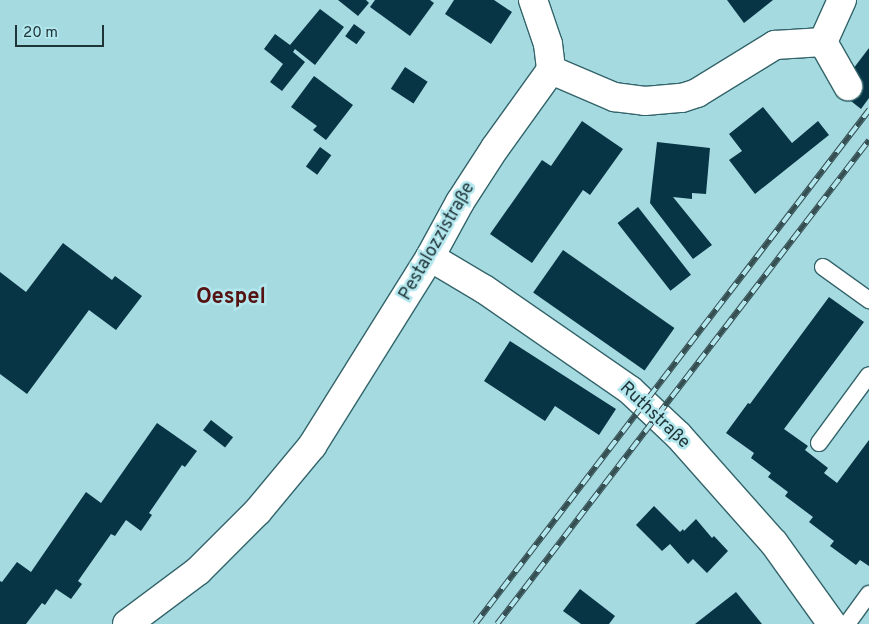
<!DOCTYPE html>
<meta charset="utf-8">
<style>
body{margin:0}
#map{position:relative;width:869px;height:624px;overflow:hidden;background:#a6dae1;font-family:Overpass,sans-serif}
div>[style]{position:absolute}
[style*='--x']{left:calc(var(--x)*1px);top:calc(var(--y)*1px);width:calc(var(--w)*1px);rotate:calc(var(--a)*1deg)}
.building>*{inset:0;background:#083545;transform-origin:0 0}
.roads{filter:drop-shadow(1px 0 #33646a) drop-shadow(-1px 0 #33646a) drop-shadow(0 1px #33646a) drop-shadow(0 -1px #33646a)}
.service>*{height:16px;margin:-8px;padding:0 8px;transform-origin:8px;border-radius:8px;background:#fff}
.minor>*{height:28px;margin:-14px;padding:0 14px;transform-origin:14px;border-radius:14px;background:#fff}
.rail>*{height:5.5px;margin-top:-2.75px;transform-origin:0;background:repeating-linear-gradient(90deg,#b3e7ee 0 11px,#344e51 0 22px);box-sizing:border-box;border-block:1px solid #344e51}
span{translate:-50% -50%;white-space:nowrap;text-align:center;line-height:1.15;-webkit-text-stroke:5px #b3e7ee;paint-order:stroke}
.street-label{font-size:18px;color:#1f3437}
.district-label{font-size:22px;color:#561111;font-weight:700}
.scale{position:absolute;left:15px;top:25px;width:89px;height:22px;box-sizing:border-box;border:2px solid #1f3437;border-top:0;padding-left:6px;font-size:15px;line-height:18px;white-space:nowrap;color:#1f3437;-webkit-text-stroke:4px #b3e7ee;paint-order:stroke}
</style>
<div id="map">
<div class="building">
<i style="clip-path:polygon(338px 0,366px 0,369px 3px,358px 16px)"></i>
<i style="clip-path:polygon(375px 0,430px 0,434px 3px,410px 36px,370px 7px)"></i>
<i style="clip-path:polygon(454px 0,494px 0,512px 12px,491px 44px,445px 14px)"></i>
<i style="clip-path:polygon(727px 0,773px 0,744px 23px)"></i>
<i style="clip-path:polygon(320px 9px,344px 27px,315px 65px,295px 49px,293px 52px,305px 62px,282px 91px,270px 82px,283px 64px,264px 49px,275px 34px,290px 45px)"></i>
<i style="left:354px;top:24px;width:14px;height:15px;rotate:36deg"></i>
<i style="clip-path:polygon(869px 48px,869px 98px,861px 109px,837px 90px)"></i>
<i style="left:405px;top:67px;width:27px;height:26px;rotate:33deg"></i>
<i style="clip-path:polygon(314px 76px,353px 105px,326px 140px,313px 130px,317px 126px,291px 107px)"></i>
<i style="clip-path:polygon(763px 107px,792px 143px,818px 121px,829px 135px,755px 194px,729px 160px,742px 151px,729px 134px)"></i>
<i style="clip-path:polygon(582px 121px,623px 149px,590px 195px,583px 190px,532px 263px,490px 234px,542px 160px,551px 166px)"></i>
<i style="clip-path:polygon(657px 142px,710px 148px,706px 194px,692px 193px,692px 199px,673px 197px,712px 245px,693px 259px,650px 203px)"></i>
<i style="left:320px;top:147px;width:14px;height:24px;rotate:36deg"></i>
<i style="left:638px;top:207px;width:86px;height:26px;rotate:52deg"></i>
<i style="clip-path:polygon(63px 243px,112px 280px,115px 276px,142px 296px,116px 330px,89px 310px,27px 394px,0 374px,0 272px,26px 292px)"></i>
<i style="left:563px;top:250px;width:136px;height:52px;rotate:35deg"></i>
<i style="clip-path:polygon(829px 297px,864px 322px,784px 429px,808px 446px,805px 450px,828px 468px,824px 473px,837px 483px,869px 440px,869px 566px,860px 560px,856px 565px,830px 546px,834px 541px,809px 522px,813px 517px,785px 496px,788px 492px,768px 477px,771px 473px,751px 458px,754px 453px,726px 433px,748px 403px,750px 404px)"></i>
<i style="clip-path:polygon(510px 341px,616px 409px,599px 435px,555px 406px,545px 421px,484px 381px)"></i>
<i style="left:211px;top:420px;width:28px;height:13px;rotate:38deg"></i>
<i style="clip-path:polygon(157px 423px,197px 451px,185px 467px,182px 465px,149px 513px,152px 515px,141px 531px,126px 520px,115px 536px,111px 534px,78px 581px,82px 584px,71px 599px,56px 589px,45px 605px,42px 603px,26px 624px,0 624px,0 581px,2px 582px,17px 562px,31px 572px,86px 492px,101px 503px)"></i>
<i style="clip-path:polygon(654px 506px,680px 532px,683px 529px,684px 531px,696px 519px,712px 538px,714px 536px,728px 551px,707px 573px,693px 559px,688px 564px,670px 544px,662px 551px,636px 525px)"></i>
<i style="clip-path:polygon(580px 589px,615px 616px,609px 624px,581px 624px,563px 611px)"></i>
<i style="clip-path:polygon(736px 592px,762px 624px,695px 624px)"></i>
</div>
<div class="roads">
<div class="service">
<i style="--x:823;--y:267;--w:57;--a:35.7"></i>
<i style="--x:819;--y:443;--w:84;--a:-53.7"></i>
<i style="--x:847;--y:624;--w:37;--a:-54"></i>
</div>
<div class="minor">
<i style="--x:533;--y:0;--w:46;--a:71.2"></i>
<i style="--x:548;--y:44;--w:26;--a:83"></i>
<i style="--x:823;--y:42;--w:51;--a:60.4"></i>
<i style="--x:430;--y:257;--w:63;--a:30.7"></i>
<i style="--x:484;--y:289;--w:178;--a:34.7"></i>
<i style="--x:630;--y:390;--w:66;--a:43.2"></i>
<i style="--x:678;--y:435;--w:144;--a:48.4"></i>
<i style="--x:774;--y:543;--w:100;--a:54.4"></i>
<i style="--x:127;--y:624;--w:89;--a:-36.7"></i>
<i style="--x:198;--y:571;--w:85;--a:-45"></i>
<i style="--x:258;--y:511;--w:85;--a:-50.3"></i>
<i style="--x:312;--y:446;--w:223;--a:-58"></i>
<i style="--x:430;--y:257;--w:63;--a:-61.4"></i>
<i style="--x:460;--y:202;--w:64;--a:-57.1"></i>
<i style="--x:495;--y:148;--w:96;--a:-54.3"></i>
<i style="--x:551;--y:70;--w:69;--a:23.2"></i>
<i style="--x:614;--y:97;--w:31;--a:7"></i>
<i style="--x:645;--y:101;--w:37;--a:-5"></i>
<i style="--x:682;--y:98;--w:16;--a:-18"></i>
<i style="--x:697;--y:93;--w:92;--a:-31.6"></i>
<i style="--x:775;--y:45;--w:48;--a:-3.6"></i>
<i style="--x:823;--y:42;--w:46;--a:-65.7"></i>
</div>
</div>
<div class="rail">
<i style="--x:475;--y:624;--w:648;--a:-52.53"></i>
<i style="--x:497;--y:624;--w:610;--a:-52.45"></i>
</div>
<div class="street-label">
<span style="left:438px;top:242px;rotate:-60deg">Pestalozzistraße</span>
<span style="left:654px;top:416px;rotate:43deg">Ruthstraße</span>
</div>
<div class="district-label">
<span style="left:231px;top:298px">Oespel</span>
</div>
<div class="scale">20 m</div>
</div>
